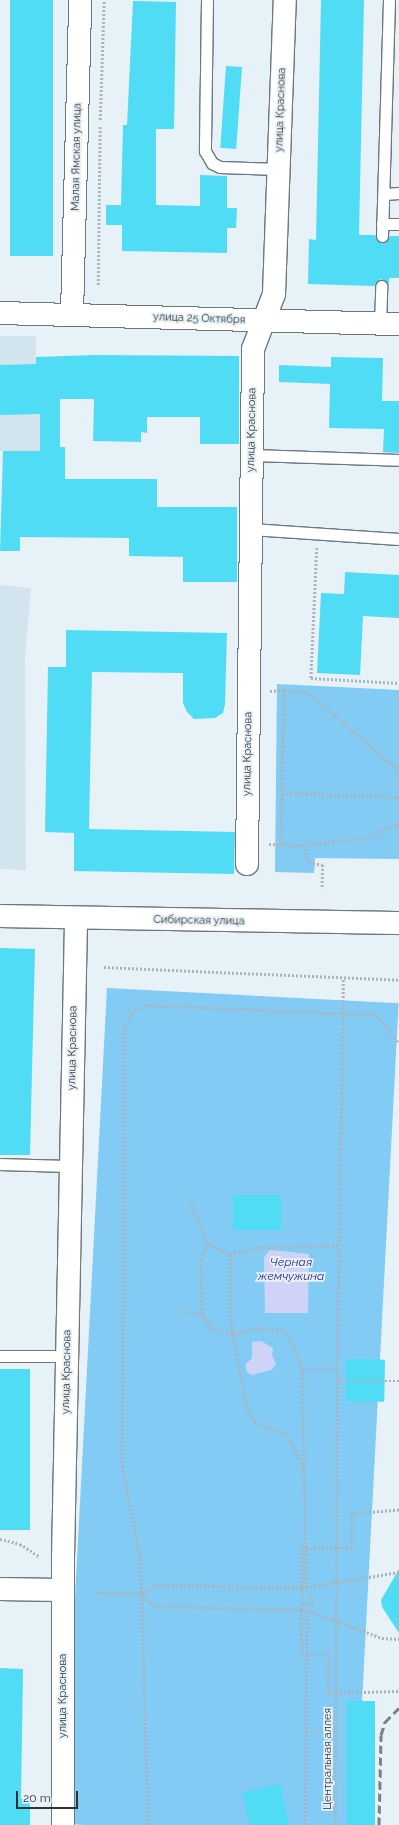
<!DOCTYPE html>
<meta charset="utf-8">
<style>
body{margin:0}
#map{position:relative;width:399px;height:1825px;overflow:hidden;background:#e7f1f8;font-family:Raleway,sans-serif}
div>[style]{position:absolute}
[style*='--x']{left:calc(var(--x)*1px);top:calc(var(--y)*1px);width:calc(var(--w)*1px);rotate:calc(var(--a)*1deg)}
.built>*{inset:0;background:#d2e4ee}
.green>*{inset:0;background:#81cbf5;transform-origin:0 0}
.water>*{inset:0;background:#ced3f7}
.building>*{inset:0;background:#51dcf5;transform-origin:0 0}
.path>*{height:2.5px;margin-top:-1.25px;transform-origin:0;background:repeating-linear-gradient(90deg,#acb4b9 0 2px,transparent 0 4px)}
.roads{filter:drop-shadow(1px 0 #6d777c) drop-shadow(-1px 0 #6d777c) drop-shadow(0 1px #6d777c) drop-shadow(0 -1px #6d777c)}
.service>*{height:11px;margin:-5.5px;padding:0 5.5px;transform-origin:5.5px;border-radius:5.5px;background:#fff}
.minor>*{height:22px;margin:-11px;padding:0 11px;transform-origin:11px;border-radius:11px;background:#fff}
.tertiary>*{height:22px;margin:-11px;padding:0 11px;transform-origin:11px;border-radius:11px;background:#fff}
.secondary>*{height:22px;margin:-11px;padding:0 11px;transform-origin:11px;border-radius:11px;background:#fff}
.rail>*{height:3px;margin-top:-1.5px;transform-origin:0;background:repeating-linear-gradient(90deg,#7a8084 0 8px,transparent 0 12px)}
span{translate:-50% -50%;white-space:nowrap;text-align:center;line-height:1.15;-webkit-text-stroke:3.5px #e7f1f8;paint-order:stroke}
.street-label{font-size:11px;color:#2f3335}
.water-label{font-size:12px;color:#312a8a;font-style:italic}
.scale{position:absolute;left:16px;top:1791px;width:62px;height:18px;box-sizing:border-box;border:2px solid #2f3335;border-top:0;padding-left:5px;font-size:12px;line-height:14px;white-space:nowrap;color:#2f3335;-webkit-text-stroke:3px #e7f1f8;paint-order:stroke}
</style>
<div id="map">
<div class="built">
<i style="clip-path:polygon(0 336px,36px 336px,35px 399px,40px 399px,40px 451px,0 451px)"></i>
<i style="clip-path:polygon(0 585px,31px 588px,25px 658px,26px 870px,0 869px)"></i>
</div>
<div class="green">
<i style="clip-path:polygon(277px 684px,399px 690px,399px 859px,315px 858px,314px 873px,275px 872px)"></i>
<i style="left:107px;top:988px;width:292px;height:837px;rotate:3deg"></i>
</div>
<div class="water">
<i style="clip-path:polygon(270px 1250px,309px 1254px,308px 1313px,265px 1313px,264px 1257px)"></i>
<i style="clip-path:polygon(261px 1341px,273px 1348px,272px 1355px,276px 1364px,271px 1370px,252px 1375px,247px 1372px,245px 1365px,252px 1358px,252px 1342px)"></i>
</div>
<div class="building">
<i style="left:10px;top:0;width:43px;height:256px"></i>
<i style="clip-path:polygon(321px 0,364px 0,359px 235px,375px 235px,382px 243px,389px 236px,399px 236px,399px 278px,389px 278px,389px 286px,381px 279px,374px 286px,308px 284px,309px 239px,316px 240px)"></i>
<i style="clip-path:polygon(133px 1px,176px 2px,174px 129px,156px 129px,156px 205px,200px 206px,200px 175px,227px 176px,227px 208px,237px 208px,236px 228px,227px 228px,227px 253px,122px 251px,122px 225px,106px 225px,106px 205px,121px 205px,123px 125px,127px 125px)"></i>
<i style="left:226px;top:66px;width:16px;height:82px;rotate:4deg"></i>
<i style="clip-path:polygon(94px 355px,239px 356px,239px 444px,200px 444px,200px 417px,147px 417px,147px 433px,141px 432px,141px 442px,93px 441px,94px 399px,60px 399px,60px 447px,65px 447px,65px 479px,157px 479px,157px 507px,237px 507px,237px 582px,183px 582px,183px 557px,129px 556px,129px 538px,20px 537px,20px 551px,0 551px,3px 451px,40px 451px,40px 414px,0 415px,0 365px,36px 364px,36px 357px)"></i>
<i style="clip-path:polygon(331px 357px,383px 358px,382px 401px,399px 401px,399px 453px,383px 452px,384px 429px,329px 428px,330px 384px,279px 382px,279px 365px,331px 367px)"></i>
<i style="clip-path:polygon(345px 572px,399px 575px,399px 618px,363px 616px,360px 675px,317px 673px,321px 593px,344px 594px)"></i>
<i style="clip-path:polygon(66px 630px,227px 633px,225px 704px,223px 713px,215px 718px,194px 719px,187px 712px,183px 703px,183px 673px,92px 672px,89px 829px,235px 832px,234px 874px,74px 871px,74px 833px,45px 832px,48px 667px,66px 667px)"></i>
<i style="clip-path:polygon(0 948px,35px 949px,30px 1155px,0 1155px)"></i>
<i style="left:281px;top:1195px;width:35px;height:48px;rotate:90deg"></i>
<i style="left:346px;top:1359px;width:39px;height:42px;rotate:1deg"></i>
<i style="left:0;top:1369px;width:30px;height:161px"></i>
<i style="clip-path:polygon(399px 1569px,399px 1633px,382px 1607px,381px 1600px)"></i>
<i style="clip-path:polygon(0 1668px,23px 1669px,21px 1799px,30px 1799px,30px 1825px,0 1825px)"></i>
<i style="left:347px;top:1701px;width:28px;height:124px"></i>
<i style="clip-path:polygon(280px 1784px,289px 1825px,250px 1825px,242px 1793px)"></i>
</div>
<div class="path">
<i style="--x:100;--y:120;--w:120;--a:-88.1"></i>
<i style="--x:98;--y:285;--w:160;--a:-89.3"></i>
<i style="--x:317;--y:548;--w:130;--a:92.6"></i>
<i style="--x:311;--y:678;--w:88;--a:3.3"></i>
<i style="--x:284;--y:690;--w:23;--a:5"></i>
<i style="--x:307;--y:692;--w:121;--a:40.3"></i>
<i style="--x:270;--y:691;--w:14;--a:-4"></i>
<i style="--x:284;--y:690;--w:154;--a:91.1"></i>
<i style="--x:282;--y:793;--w:117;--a:2"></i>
<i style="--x:269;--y:844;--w:35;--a:2"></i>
<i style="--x:304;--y:845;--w:60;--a:-6.7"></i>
<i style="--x:364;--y:838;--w:38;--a:-23"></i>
<i style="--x:304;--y:845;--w:18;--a:74"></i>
<i style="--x:309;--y:862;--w:14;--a:12"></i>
<i style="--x:323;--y:865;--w:24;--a:92"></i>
<i style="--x:104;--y:967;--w:295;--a:2.5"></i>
<i style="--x:189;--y:1198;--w:49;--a:67.1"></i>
<i style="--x:208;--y:1243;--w:18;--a:112"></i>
<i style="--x:201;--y:1260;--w:53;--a:88.9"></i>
<i style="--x:208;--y:1243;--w:25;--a:27"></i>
<i style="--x:182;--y:1311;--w:20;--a:6"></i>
<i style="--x:202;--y:1313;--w:17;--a:59"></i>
<i style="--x:211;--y:1328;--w:23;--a:15"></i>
<i style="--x:233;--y:1334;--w:28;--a:-13"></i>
<i style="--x:260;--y:1328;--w:24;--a:5"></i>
<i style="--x:284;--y:1330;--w:18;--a:56"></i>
<i style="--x:294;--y:1345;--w:26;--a:72"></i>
<i style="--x:337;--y:1381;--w:62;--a:0"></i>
<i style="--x:304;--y:1471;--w:40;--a:-115"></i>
<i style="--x:287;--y:1435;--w:34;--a:-159"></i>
<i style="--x:255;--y:1423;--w:18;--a:-119"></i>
<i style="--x:246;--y:1407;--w:91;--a:-100.1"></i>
<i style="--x:230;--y:1317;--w:63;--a:-90"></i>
<i style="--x:230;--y:1254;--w:35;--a:-12"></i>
<i style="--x:264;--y:1247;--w:75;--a:-0.8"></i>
<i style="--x:399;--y:1510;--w:47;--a:175.1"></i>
<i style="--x:352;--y:1514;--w:34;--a:90"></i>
<i style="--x:352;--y:1548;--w:50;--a:178.9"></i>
<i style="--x:302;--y:1549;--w:46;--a:90"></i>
<i style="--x:302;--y:1595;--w:10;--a:0"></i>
<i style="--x:312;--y:1595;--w:10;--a:84"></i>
<i style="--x:313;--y:1605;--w:11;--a:-175"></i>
<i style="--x:302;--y:1604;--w:6;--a:99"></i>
<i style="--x:301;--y:1610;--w:44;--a:88.7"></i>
<i style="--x:302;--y:1654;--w:27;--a:0"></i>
<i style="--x:329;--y:1654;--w:39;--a:91"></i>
<i style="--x:328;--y:1693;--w:71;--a:-1.6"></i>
<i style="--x:0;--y:1539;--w:21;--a:14"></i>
<i style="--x:20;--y:1544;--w:24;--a:33"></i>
<i style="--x:306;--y:1588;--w:218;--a:-91.1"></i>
<i style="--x:302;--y:1370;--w:35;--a:0"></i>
<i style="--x:97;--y:1593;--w:44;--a:1.3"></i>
<i style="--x:141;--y:1594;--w:17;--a:-31"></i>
<i style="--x:156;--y:1585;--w:146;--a:1.2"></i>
<i style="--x:302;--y:1588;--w:98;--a:-9.4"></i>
<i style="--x:141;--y:1594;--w:18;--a:41"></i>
<i style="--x:155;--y:1606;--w:152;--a:1.5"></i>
<i style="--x:307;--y:1610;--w:80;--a:20.5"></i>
<i style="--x:382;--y:1638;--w:17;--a:3"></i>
<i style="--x:306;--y:1731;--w:30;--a:0"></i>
<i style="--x:148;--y:1825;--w:267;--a:-91.7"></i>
<i style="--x:140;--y:1558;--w:93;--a:-101.2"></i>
<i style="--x:122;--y:1467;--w:438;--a:-89.7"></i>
<i style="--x:124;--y:1029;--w:17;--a:-66"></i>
<i style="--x:131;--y:1013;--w:16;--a:-30"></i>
<i style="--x:145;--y:1005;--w:232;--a:2.5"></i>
<i style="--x:377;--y:1015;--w:36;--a:52"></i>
<i style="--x:305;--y:1825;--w:215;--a:-89.5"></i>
<i style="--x:335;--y:1825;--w:455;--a:-89.7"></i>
<i style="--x:337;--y:1370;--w:391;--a:-89.1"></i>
</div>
<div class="roads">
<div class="service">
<i style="--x:207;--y:0;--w:151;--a:90.8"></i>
<i style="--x:205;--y:151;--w:14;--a:60"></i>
<i style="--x:212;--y:163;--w:9;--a:27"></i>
<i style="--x:220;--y:167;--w:58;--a:2"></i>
<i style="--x:384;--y:194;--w:15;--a:-4"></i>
<i style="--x:382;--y:224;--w:17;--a:0"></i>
<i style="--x:382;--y:236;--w:236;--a:-88.3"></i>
<i style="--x:380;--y:324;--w:38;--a:-88"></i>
<i style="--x:252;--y:455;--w:147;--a:1.9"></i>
<i style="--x:251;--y:529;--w:148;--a:3.9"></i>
<i style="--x:0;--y:1164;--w:71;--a:1.6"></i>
<i style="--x:0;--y:1356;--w:67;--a:0"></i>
</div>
<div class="minor">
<i style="--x:72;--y:314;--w:314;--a:-88.5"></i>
<i style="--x:247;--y:864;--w:515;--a:-89.33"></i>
<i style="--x:253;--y:349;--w:59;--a:-69.1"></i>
<i style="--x:274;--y:294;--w:294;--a:-87.9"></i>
<i style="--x:0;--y:1589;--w:63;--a:0.9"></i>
<i style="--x:63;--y:1825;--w:267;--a:-90"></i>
<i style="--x:63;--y:1558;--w:638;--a:-88.83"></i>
</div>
<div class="tertiary">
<i style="--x:0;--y:313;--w:399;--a:1.6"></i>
</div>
<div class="secondary">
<i style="--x:0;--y:916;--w:399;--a:1"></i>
</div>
</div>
<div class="rail">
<i style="--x:379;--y:1825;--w:90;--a:-88.7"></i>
<i style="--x:381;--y:1735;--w:14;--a:-73"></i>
<i style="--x:385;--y:1722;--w:20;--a:-45"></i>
</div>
<div class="street-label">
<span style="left:281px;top:110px;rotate:-88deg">улица Краснова</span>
<span style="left:77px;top:157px;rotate:-89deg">Малая Ямская улица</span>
<span style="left:199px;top:319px;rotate:2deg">улица 25 Октября</span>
<span style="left:252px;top:430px;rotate:-89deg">улица Краснова</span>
<span style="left:248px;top:754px;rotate:-89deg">улица Краснова</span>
<span style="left:199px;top:921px;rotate:1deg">Сибирская улица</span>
<span style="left:73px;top:1048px;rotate:-89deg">улица Краснова</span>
<span style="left:67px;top:1372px;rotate:-89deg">улица Краснова</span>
<span style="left:63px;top:1696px;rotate:-90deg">улица Краснова</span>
<span style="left:328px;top:1759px;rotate:-90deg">Центральная аллея</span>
</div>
<div class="water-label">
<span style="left:291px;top:1270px">Черная<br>жемчужина</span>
</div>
<div class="scale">20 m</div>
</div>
